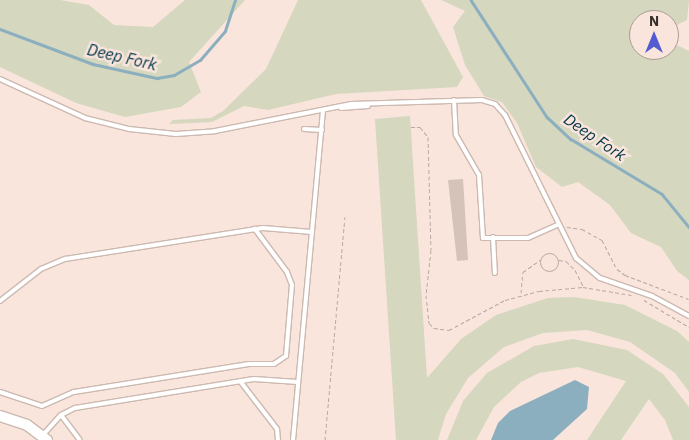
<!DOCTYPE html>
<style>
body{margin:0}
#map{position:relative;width:689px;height:440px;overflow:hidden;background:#fae5dc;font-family:"IBM Plex Sans",sans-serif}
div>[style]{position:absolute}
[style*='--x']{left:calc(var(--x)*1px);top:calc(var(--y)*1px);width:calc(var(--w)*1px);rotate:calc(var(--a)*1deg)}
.green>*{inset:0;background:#d5d7bf}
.water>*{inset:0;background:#8cafbf}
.stream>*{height:2.5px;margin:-1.25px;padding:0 1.25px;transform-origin:1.25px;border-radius:1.25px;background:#8cafbf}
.building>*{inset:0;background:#d5c2b8}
.path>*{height:1px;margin-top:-0.5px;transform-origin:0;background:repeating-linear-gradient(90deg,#b9a8a1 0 4px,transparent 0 6.5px)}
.path>.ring{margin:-0.5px;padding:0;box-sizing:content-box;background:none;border:1px solid #b9a8a1;border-radius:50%}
.roads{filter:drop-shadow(1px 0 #ccb9b0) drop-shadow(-1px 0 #ccb9b0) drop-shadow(0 1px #ccb9b0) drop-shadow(0 -1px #ccb9b0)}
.lane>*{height:4px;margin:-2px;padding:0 2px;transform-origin:2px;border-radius:2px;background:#fff}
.secondary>*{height:10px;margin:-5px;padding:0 5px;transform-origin:5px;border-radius:5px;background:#fff}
span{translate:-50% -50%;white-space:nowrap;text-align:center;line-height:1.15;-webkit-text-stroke:5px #fae5dc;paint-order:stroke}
.water-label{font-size:16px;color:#023749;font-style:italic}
.north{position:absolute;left:629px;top:10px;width:50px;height:50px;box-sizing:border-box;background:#fae5dc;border:1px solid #ab9c95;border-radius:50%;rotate:0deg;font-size:14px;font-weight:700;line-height:20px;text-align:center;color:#352e2a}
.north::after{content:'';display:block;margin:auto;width:18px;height:22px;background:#525bd2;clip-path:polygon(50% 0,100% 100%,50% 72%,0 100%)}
</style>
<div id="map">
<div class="green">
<i style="clip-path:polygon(0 0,60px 0,89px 5px,114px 25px,153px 27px,185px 0,245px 0,189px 62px,201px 92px,181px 107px,125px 117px,76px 103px,0 67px)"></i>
<i style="clip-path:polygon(298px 0,421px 0,463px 77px,457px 87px,336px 94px,268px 110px,244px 106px,212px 122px,169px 124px,173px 120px,211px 118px,223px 111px,266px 69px)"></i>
<i style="clip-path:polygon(441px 0,689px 0,687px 20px,669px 29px,669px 20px,639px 20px,639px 50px,669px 50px,669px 41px,689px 51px,689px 280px,677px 271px,661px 247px,631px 233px,610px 205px,578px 182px,562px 187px,536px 167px,517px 123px,502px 102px,484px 96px,465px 65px,453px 27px,465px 11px)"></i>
<i style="clip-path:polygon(410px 116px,427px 378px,461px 339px,496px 315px,548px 298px,574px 297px,625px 305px,677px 331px,689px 342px,689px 392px,675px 373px,630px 342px,587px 330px,543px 333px,504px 347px,468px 378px,446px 414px,438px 440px,396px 440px,375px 119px)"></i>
<i style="clip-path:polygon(573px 339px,627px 350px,663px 374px,689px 407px,689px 440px,673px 440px,665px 420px,649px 399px,621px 440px,587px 440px,626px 381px,578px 367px,539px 373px,521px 382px,494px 407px,476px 440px,447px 440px,463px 401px,487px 373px,534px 346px)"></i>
</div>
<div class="water">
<i style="clip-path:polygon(575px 380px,589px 387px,587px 409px,553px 440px,491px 440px,498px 423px,510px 411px)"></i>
</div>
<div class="stream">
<i style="--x:471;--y:0;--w:140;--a:57"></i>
<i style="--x:547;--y:117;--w:33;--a:43"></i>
<i style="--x:571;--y:139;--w:106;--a:31.1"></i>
<i style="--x:662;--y:194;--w:43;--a:50.7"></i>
<i style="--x:0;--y:29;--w:99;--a:20.6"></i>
<i style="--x:93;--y:64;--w:66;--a:12.3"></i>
<i style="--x:157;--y:78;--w:17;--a:-10"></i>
<i style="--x:174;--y:75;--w:30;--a:-30"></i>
<i style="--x:200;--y:60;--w:38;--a:-49"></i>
<i style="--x:225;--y:31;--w:33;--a:-72"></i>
</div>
<div class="building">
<i style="clip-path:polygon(463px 179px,468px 260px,457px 261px,448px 180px)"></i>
</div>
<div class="path">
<i style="--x:411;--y:127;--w:9;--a:0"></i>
<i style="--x:420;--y:127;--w:13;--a:51"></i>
<i style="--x:428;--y:137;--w:113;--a:88.5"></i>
<i style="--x:431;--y:250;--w:45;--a:96.3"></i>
<i style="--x:426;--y:295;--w:28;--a:84"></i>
<i style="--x:429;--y:323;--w:7;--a:45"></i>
<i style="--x:434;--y:328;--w:15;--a:8"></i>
<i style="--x:449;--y:330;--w:64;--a:-28.2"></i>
<i style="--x:505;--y:300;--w:35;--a:-15"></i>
<i style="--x:539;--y:291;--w:44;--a:-5.2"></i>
<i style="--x:583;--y:287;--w:49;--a:9.5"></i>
<i style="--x:567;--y:227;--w:15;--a:8"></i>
<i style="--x:582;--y:229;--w:23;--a:29"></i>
<i style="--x:602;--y:240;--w:33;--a:63"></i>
<i style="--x:617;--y:269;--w:10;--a:37"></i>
<i style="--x:625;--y:275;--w:68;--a:20.6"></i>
<i class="ring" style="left:540px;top:253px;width:17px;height:17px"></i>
<i style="--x:559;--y:260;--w:7;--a:8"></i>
<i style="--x:566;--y:261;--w:13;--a:45"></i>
<i style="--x:575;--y:270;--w:18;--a:63"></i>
<i style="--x:521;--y:293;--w:21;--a:-85"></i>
<i style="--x:523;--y:272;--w:21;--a:-35"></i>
<i style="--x:644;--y:300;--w:52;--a:31"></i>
<i style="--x:325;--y:440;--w:224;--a:-84.9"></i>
</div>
<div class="roads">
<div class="lane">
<i style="--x:0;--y:79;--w:94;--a:24.6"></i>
<i style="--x:85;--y:118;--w:45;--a:14"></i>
<i style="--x:129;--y:129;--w:47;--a:6.1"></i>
<i style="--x:176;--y:134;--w:39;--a:-4"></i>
<i style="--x:215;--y:131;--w:139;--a:-11.2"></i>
<i style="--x:351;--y:104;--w:131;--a:-1.7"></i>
<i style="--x:482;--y:100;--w:14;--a:17"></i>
<i style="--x:495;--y:104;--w:15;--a:48"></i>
<i style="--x:505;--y:115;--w:160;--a:63.6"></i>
<i style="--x:576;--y:258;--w:31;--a:40"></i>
<i style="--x:600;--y:278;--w:55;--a:19.1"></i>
<i style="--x:652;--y:296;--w:42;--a:28.4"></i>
<i style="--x:454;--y:100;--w:35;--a:87"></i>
<i style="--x:456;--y:135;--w:46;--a:60.1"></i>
<i style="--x:479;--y:175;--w:63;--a:86.4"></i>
<i style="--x:483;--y:238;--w:45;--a:0"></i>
<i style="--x:528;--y:238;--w:32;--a:-24"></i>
<i style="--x:341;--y:108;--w:27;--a:-4"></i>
<i style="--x:304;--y:129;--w:18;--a:3"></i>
<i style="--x:493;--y:237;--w:36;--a:87"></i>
<i style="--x:0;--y:301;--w:52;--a:-38"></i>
<i style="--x:41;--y:269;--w:26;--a:-23"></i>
<i style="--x:65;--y:259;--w:200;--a:-8.9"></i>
<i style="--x:263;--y:228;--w:49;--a:4.7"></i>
<i style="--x:240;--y:381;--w:61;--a:52.4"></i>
<i style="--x:277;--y:429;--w:11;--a:85"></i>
<i style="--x:0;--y:392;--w:44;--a:18.4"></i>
<i style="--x:42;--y:406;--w:35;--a:-24"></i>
<i style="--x:74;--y:392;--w:177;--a:-9.1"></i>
<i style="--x:249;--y:364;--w:25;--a:0"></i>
<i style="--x:274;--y:364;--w:14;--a:-34"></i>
<i style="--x:286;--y:356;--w:71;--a:-85.2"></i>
<i style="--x:292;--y:285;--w:14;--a:-111"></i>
<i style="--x:287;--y:272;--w:54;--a:-126.7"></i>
<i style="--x:61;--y:415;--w:31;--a:53"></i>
<i style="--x:42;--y:436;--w:28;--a:-48"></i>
<i style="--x:61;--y:415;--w:16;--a:-27"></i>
<i style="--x:75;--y:408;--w:181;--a:-9.2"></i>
<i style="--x:254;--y:379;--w:44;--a:3.9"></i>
<i style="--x:293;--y:440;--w:331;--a:-84.8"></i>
</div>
<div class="secondary">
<i style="--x:0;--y:416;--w:28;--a:18"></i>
<i style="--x:27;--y:425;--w:25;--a:37"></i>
</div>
</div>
<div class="water-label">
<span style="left:122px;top:57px;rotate:13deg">Deep Fork</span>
<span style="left:595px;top:137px;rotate:34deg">Deep Fork</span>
</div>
<div class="north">N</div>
</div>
